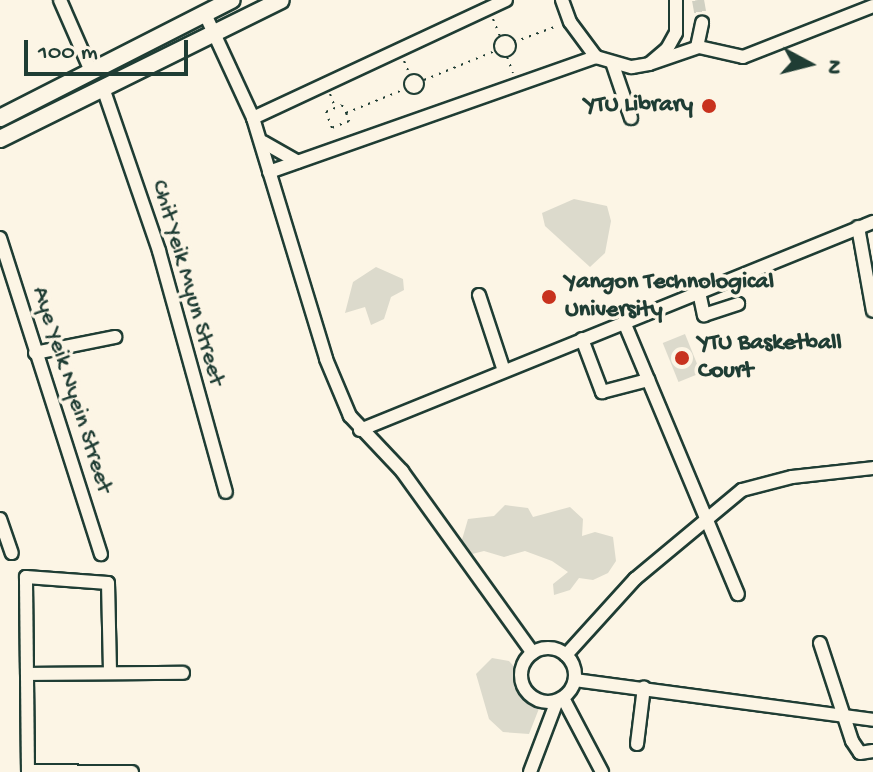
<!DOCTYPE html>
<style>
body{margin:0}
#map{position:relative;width:873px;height:772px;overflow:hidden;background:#fcf5e5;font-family:"Gochi Hand",sans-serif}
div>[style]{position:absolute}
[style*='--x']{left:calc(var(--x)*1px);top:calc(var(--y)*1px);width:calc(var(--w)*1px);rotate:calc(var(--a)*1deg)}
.green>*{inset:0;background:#dcdacc;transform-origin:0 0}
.minor-tunnel>*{height:12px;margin-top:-6px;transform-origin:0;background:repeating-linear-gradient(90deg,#d0d0c2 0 12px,transparent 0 18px)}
.path>*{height:2px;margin-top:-1px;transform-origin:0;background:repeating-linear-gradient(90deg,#1f3d34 0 2px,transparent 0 8px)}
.path>.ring{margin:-1px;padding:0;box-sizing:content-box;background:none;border:2px solid #1f3d34;border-radius:50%}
.roads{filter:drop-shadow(2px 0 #1f3d34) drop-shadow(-2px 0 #1f3d34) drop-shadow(0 2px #1f3d34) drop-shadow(0 -2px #1f3d34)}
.minor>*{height:12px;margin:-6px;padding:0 6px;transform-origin:6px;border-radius:6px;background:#fcf5e5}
.minor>.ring{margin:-6px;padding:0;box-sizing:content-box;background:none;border:12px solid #fcf5e5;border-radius:50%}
.major>*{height:16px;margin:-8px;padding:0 8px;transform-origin:8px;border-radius:8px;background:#fcf5e5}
.dots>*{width:22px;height:22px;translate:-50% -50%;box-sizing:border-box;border:4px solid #fcf5e5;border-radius:50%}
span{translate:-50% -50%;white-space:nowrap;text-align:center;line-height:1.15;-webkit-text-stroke:7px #fcf5e5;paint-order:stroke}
.poi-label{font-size:24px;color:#1f3d34;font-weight:700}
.right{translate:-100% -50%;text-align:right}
.left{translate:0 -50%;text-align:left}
.street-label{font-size:24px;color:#1f3d34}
.north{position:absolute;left:769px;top:24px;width:80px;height:80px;-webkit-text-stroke:6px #fcf5e5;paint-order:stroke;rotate:97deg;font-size:22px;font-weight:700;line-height:32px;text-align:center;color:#1f3d34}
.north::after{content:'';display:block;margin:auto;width:28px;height:36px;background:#1f3d34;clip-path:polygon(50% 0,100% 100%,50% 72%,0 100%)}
.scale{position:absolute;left:24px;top:40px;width:164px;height:36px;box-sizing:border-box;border:4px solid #1f3d34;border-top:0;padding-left:10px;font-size:24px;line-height:28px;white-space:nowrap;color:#1f3d34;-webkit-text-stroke:6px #fcf5e5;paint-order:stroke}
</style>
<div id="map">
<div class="green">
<i style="clip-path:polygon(574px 199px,607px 206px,611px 221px,605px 253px,590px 267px,545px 226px,542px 213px)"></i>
<i style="clip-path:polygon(376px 267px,403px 279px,404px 290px,391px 297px,384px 319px,371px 325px,365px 307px,345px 313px,353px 282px)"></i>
<i style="left:685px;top:334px;width:42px;height:24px;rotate:68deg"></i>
<i style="clip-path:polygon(505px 505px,528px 508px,533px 517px,570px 507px,583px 519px,582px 536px,595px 532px,613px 537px,616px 561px,608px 573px,593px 580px,579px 578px,570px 590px,554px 595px,553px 584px,568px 572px,552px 561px,525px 551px,504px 557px,484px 551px,464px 556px,459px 550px,468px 519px,494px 516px)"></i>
<i style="clip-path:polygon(492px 658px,509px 661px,516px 669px,514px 688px,533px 690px,542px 701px,529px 734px,503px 732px,489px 719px,476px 674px)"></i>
</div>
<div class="minor-tunnel">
<i style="--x:698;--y:0;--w:23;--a:80"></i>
</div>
<div class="path">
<i style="--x:493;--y:19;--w:18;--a:68"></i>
<i class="ring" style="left:494px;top:35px;width:20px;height:20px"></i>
<i style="--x:514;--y:42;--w:46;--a:-20.4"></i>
<i style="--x:507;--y:57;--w:17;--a:69"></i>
<i style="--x:404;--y:61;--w:13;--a:67"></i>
<i class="ring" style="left:404px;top:74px;width:18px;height:18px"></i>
<i style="--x:424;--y:80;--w:77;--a:-22.2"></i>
<i style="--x:330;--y:94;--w:14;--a:69"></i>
<i style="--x:346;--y:113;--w:9;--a:69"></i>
<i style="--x:349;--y:121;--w:18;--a:158"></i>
<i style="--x:332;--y:128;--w:17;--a:-111"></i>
<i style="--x:326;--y:112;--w:17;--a:-24"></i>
<i style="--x:342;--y:105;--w:9;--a:63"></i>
<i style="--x:346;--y:113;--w:64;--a:-22.1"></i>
</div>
<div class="roads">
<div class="minor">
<i style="--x:60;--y:0;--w:77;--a:66.4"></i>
<i style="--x:562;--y:0;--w:23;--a:70"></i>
<i style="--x:570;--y:22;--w:44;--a:53.4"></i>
<i style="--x:596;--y:57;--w:37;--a:16"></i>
<i style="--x:632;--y:67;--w:17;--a:-10"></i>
<i style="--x:649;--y:64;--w:23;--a:-40"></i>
<i style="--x:667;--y:49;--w:18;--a:-61"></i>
<i style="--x:676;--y:33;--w:33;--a:-90"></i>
<i style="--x:205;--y:14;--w:115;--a:65.2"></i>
<i style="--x:253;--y:118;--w:252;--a:73.1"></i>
<i style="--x:326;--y:359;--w:62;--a:67.2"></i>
<i style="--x:350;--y:416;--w:76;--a:46.6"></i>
<i style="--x:402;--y:471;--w:224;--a:54.3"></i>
<i style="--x:697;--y:47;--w:25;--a:-78"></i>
<i style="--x:649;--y:64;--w:53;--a:-18.8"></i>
<i style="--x:699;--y:47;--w:45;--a:12.8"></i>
<i style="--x:743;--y:57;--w:140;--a:-21.4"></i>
<i style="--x:613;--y:65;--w:56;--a:71.2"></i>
<i style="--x:103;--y:88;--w:172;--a:71"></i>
<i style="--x:159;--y:251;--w:250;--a:74.5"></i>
<i style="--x:253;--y:118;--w:279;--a:-25"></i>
<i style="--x:263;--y:142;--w:40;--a:29.7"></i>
<i style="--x:269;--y:172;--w:347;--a:-19.4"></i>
<i style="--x:858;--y:227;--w:85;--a:79.9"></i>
<i style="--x:0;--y:238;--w:332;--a:72.3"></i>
<i style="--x:699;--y:292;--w:24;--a:78"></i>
<i style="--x:704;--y:315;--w:36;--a:-18"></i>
<i style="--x:479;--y:295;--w:80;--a:71.8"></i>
<i style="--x:624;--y:322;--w:295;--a:67.3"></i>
<i style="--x:582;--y:339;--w:57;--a:69.3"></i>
<i style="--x:602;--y:392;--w:48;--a:-14.6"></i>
<i style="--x:35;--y:353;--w:82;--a:-11.3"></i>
<i style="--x:360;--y:430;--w:554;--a:-22.07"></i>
<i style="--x:0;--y:519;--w:36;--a:71"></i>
<i style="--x:820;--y:643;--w:103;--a:71.9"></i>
<i style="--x:852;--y:741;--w:14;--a:56"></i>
<i style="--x:860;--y:753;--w:13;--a:-9"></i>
<i class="ring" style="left:521px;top:648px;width:42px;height:42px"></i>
<i style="--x:566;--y:655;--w:103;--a:-47.8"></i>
<i style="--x:635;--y:579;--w:139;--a:-39.8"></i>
<i style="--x:742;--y:490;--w:52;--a:-14.6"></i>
<i style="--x:792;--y:477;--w:81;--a:-6.3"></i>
<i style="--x:27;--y:674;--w:156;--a:-0.4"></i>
<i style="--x:575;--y:680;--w:301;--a:7.6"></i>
<i style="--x:563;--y:698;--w:84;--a:62.2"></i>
<i style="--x:637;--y:744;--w:57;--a:-83"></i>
<i style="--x:28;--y:771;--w:104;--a:0.6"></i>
<i style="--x:28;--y:772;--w:195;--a:-90.6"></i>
<i style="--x:26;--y:577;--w:82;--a:4.2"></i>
<i style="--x:108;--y:583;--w:89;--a:88.7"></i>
<i style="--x:530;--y:772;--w:76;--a:-69.2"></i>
</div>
<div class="major">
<i style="--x:0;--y:118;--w:260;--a:-27"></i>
<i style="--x:0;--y:139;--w:313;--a:-26.3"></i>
</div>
</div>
<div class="dots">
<i style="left:709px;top:106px;background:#c8321e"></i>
<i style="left:549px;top:297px;background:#c8321e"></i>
<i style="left:682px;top:358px;background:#c8321e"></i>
</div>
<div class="poi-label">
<span class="right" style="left:693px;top:106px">YTU Library</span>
<span class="left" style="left:565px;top:297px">Yangon Technological<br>University</span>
<span class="left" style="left:698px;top:358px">YTU Basketball<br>Court</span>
</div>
<div class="street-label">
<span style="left:187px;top:283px;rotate:74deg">Chit Yeik Myun Street</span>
<span style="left:71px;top:390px;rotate:72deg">Aye Yeik Nyein Street</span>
</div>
<div class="north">N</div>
<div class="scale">100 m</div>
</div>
